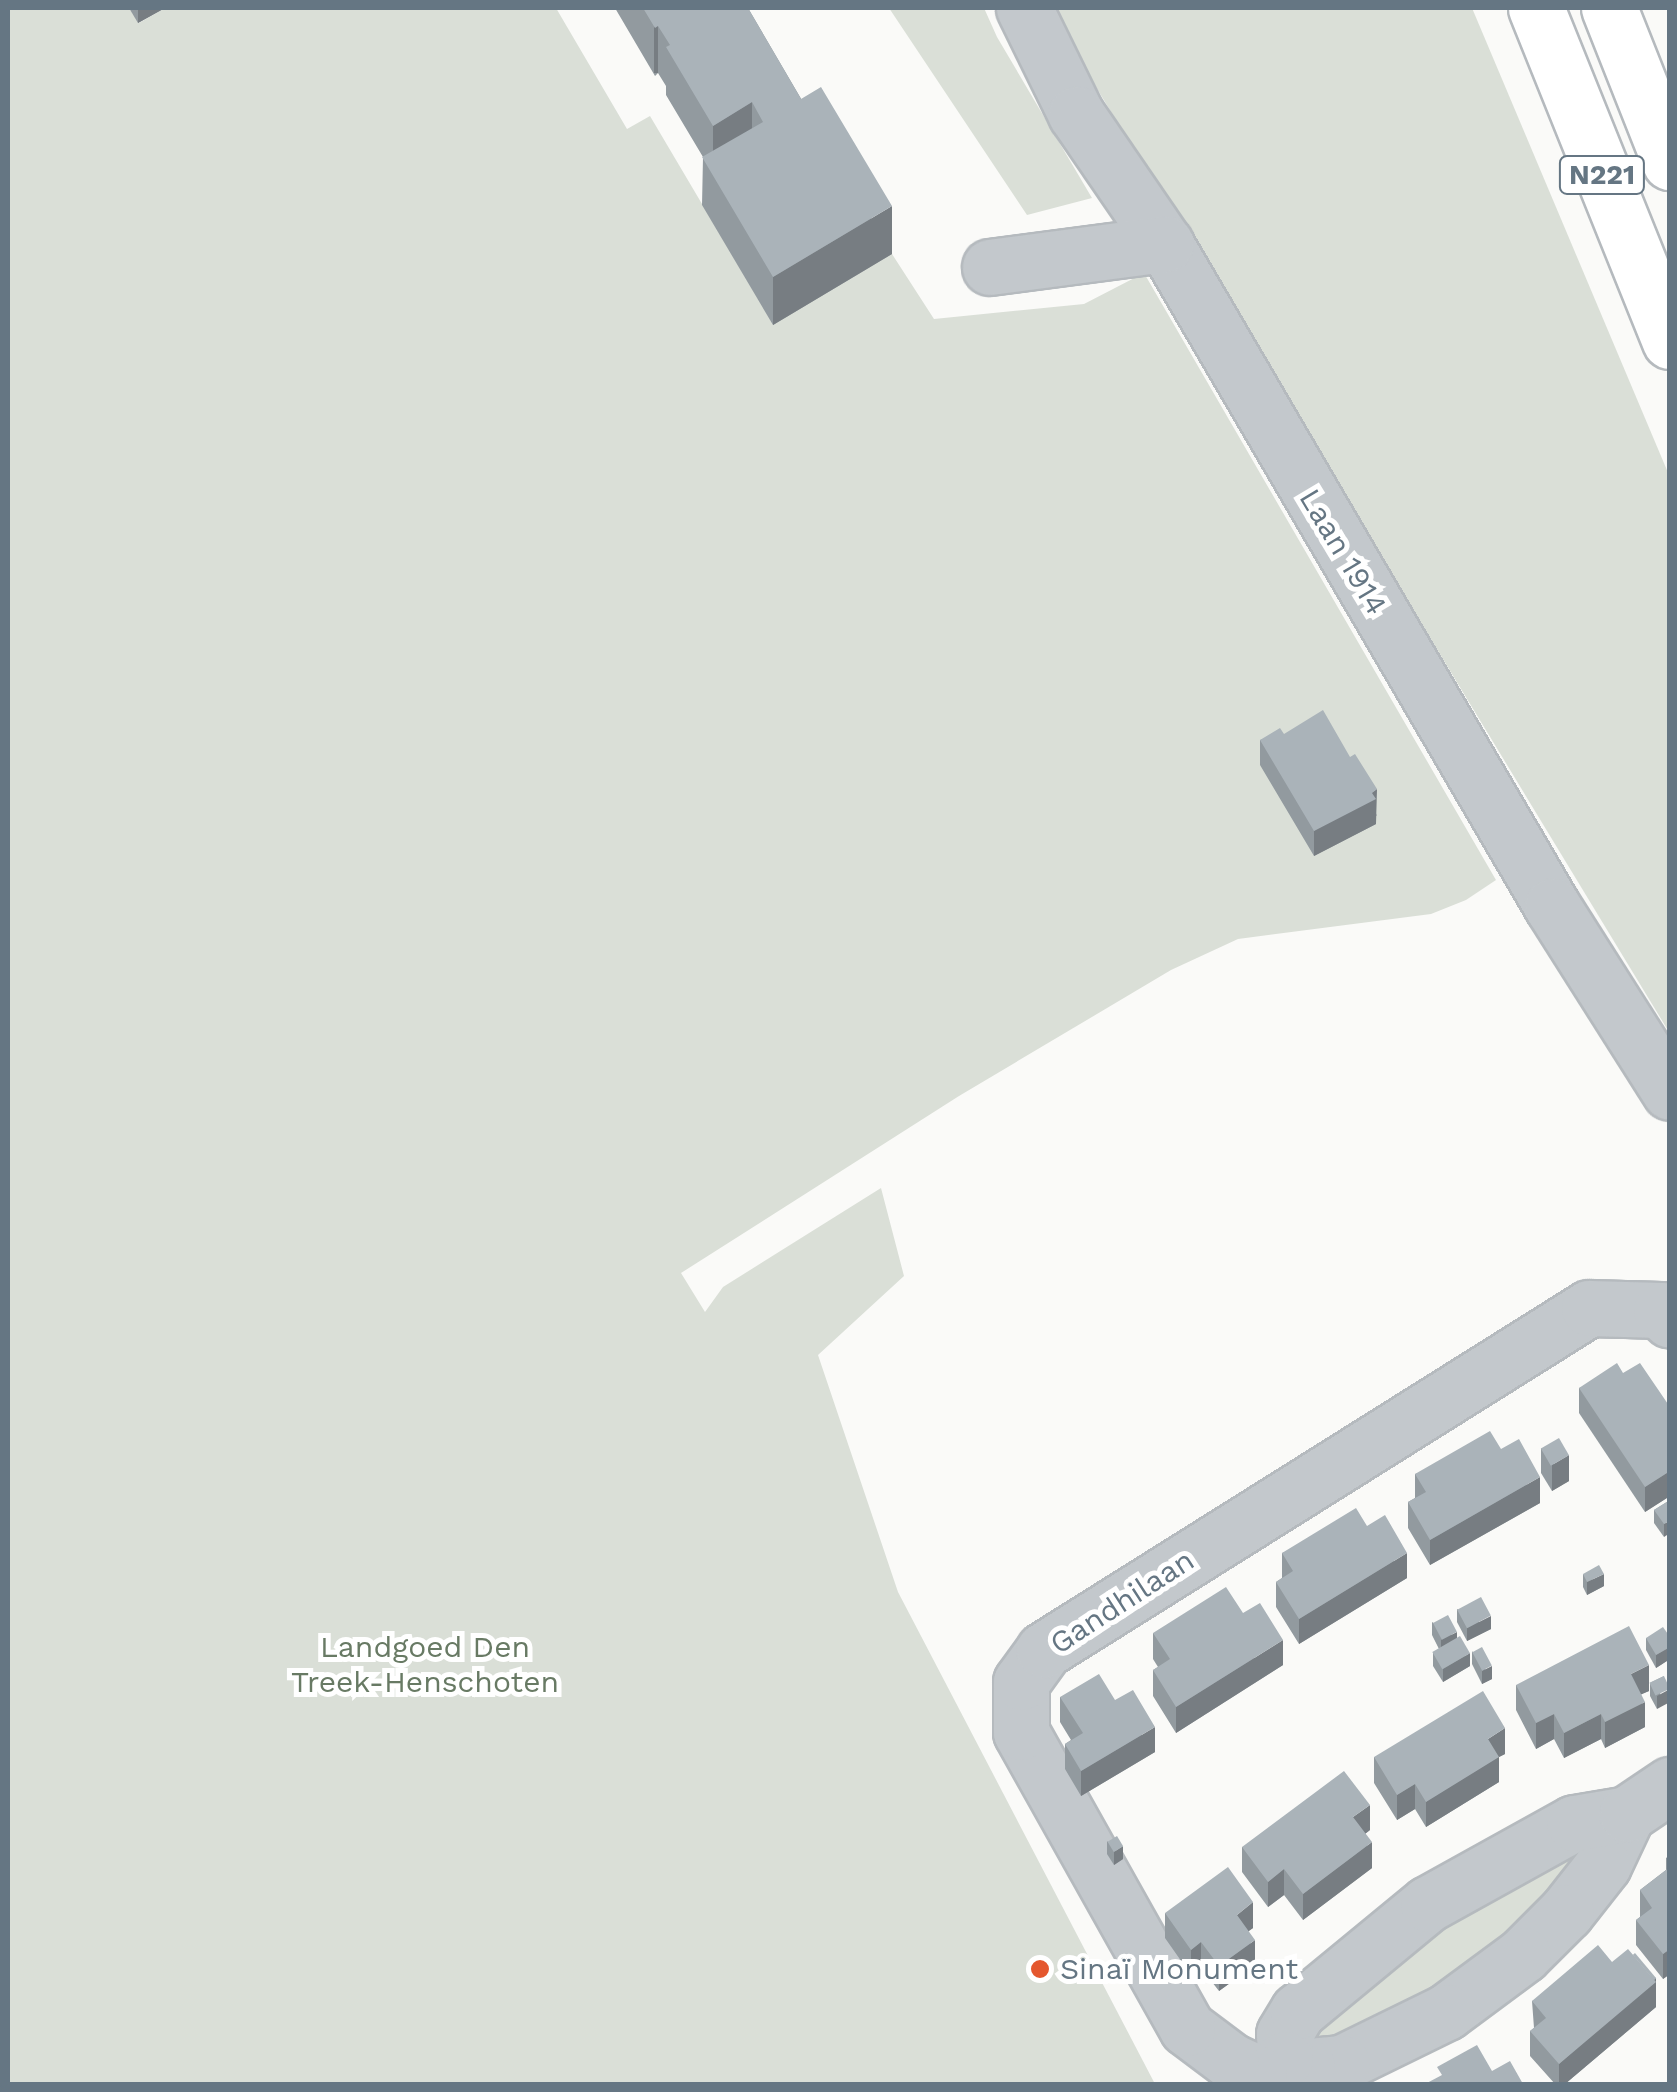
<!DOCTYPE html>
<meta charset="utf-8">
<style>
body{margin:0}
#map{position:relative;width:1677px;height:2092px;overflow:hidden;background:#fafaf8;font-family:"Work Sans",sans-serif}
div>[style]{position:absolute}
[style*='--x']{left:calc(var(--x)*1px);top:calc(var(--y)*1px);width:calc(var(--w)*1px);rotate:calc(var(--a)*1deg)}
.green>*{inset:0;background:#dadfd7}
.roads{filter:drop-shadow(2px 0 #b5babe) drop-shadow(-2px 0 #b5babe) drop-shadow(0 2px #b5babe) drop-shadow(0 -2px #b5babe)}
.minor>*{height:55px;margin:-27.5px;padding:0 27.5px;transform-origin:27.5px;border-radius:27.5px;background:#c3c8cc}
.major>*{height:55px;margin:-27.5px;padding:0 27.5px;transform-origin:27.5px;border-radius:27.5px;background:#fff}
.wall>*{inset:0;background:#929a9f}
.shaded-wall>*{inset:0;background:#777d82;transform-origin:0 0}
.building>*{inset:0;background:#aab3b9;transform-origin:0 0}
.dots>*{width:28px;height:28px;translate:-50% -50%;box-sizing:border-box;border:5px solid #fff;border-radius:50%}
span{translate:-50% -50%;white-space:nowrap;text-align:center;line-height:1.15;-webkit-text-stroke:10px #fff;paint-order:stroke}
.shield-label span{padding:2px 8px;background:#fff;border:2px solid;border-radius:8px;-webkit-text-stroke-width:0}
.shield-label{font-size:28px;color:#657683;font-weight:700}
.street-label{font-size:30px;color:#657683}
.park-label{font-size:30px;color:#687a64}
.poi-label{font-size:30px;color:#657683}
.left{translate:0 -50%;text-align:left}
.frame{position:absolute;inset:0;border:10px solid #657683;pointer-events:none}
</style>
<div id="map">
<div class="green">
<i style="clip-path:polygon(8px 8px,129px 8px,139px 23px,165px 8px,556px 8px,627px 129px,650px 116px,773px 324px,892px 254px,934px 319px,1084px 304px,1144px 273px,1496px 880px,1466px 900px,1431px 914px,1238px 939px,1171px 970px,959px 1096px,681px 1273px,705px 1312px,723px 1287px,881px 1188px,904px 1276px,818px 1355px,898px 1592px,1155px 2084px,8px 2084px)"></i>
<i style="clip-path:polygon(889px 8px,984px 8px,997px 37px,1092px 198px,1027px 215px)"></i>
<i style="clip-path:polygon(1054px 8px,1472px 8px,1669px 475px,1669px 1032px,1082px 64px)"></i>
<i style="clip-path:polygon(1587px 1843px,1507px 1947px,1314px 2058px,1302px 2029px,1431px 1919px)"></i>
</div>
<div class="roads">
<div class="minor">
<i style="--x:1024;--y:8;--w:118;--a:63.9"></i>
<i style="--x:1076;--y:114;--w:158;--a:55.6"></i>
<i style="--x:1165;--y:244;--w:767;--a:59.69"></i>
<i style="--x:1552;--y:906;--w:220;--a:57.6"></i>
<i style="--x:990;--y:267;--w:177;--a:-7.5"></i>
<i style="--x:1627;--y:1814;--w:56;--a:115.2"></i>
<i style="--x:1603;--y:1865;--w:60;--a:128.2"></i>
<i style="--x:1566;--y:1912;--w:61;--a:135"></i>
<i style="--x:1523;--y:1955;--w:96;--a:143.5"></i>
<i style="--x:1446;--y:2012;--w:116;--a:153.9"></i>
<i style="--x:1342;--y:2063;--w:35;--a:175"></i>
<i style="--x:1307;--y:2066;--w:23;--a:-162"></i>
<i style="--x:1285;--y:2059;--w:25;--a:-92"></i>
<i style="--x:1284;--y:2034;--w:27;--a:-59"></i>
<i style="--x:1298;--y:2011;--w:168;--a:-39.5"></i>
<i style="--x:1428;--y:1904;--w:167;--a:-29"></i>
<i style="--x:1574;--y:1823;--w:54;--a:-9.6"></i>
<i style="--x:1627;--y:1814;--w:52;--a:-34"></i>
<i style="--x:1285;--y:2059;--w:30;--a:150"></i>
<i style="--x:1259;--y:2074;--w:31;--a:-155"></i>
<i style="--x:1231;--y:2061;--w:55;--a:-143.1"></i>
<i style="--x:1187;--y:2028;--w:339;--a:-119.3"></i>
<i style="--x:1021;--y:1732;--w:50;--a:-90"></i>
<i style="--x:1021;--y:1682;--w:39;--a:-54"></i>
<i style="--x:1044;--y:1650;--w:643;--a:-32.11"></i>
<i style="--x:1589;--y:1308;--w:72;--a:1.6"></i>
<i style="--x:1661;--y:1310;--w:13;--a:48"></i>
</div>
<div class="major">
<i style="--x:1536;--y:8;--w:359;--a:68.1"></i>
<i style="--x:1609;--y:8;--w:166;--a:68.4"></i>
</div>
</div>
<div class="wall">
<i style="clip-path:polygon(129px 8px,165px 8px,138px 23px)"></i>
<i style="clip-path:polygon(615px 8px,748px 8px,892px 254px,773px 325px,702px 205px,703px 157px,666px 95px,666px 86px,658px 73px,655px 76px)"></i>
<i style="clip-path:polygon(1284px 734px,1377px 815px,1376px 816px,1376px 824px,1314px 856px,1260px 765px,1260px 740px)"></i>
<i style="clip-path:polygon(1623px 1373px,1670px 1407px,1670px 1496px,1645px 1512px,1579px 1413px,1579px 1388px)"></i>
<i style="clip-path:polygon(1541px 1448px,1569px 1481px,1552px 1491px,1541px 1473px)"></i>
<i style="clip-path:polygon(1501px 1449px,1540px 1503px,1430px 1565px,1408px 1528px,1408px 1502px,1415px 1498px,1415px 1474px)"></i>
<i style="clip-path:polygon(1670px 1500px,1664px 1537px,1654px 1523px,1654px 1510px)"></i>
<i style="clip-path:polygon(1367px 1526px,1407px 1578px,1299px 1644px,1276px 1607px,1276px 1582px,1282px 1578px,1282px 1553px)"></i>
<i style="clip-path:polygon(1583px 1574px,1604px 1586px,1587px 1595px,1583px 1587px)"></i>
<i style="clip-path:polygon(1457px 1609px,1491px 1629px,1467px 1641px,1457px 1622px)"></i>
<i style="clip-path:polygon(1432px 1622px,1457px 1638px,1470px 1666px,1443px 1682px,1433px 1666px,1433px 1653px,1439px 1649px,1432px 1635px)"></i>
<i style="clip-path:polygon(1153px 1633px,1283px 1665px,1176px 1733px,1153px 1696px,1153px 1670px,1158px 1667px,1153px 1659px)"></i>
<i style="clip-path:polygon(1670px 1637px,1670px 1659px,1656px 1668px,1646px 1650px,1646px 1638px)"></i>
<i style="clip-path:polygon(1472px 1651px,1492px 1679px,1482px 1684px,1472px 1664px)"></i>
<i style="clip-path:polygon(1664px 1676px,1657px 1709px,1650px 1696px,1650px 1683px)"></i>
<i style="clip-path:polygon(1516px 1685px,1649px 1691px,1641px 1694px,1645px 1727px,1605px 1748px,1601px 1739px,1564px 1758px,1554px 1739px,1536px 1749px,1516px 1710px)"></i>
<i style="clip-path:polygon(1060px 1697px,1115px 1700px,1155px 1752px,1081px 1796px,1065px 1769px,1065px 1744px,1071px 1740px,1060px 1722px)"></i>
<i style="clip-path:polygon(1505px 1754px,1499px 1757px,1499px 1782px,1426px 1827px,1415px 1809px,1397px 1820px,1374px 1783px,1374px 1757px)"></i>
<i style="clip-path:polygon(1370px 1830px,1365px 1834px,1372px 1868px,1303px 1920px,1284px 1895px,1268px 1907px,1242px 1872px,1242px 1847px)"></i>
<i style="clip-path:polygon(1107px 1841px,1123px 1859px,1114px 1865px,1107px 1854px)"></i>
<i style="clip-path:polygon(1670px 1855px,1670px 1974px,1663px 1979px,1636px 1945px,1636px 1920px,1640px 1917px,1640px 1890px,1666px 1870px,1666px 1858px)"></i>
<i style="clip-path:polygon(1165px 1913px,1253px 1928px,1248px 1931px,1255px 1965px,1219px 1991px,1201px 1968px,1191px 1975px,1165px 1938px)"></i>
<i style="clip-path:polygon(1612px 1962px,1656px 1978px,1656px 2007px,1565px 2084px,1555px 2084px,1530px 2056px,1530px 2031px,1534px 2028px,1532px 2001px)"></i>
</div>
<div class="shaded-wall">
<i style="clip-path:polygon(138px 8px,165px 8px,138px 23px)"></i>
<i style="left:658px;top:26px;width:47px;height:4px;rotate:90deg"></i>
<i style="clip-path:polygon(752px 102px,752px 150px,713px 173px,713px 126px)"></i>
<i style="clip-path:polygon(892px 206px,892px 254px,773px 325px,773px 277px)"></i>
<i style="clip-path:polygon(1377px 789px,1376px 824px,1314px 856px,1314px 831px)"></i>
<i style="clip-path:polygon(1569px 1455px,1569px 1481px,1552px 1491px,1552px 1465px)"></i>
<i style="clip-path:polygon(1670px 1471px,1670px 1496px,1645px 1512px,1645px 1487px)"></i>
<i style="clip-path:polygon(1540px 1477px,1540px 1503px,1430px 1565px,1430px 1540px)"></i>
<i style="clip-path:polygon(1670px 1521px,1670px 1533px,1664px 1537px,1664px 1524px)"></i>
<i style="clip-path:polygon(1407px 1553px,1407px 1578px,1299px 1644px,1299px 1619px)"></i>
<i style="clip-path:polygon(1604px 1574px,1604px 1586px,1587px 1595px,1587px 1582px)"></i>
<i style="clip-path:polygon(1491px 1616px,1491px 1629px,1467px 1641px,1467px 1628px)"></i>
<i style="clip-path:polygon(1457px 1632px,1457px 1645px,1441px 1653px,1441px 1640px)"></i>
<i style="clip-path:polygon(1283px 1640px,1283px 1665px,1176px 1733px,1176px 1707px)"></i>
<i style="clip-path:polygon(1670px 1647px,1670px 1659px,1656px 1668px,1656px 1655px)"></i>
<i style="clip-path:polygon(1470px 1653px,1470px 1666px,1443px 1682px,1443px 1669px)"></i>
<i style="clip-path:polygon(1649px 1665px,1649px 1691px,1631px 1699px,1631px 1674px)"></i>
<i style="clip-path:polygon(1492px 1666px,1492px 1679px,1482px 1684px,1482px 1671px)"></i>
<i style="clip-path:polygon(1670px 1689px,1670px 1702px,1657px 1709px,1657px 1696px)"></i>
<i style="clip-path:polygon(1645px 1702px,1645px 1727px,1605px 1748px,1605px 1722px)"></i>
<i style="clip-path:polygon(1554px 1714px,1554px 1739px,1536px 1749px,1536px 1723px)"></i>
<i style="clip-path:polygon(1601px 1714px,1601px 1739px,1564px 1758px,1564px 1733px)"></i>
<i style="clip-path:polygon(1155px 1727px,1155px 1752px,1081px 1796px,1081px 1771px)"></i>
<i style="clip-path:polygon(1505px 1728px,1505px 1754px,1499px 1757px,1499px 1782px,1426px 1827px,1426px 1802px,1488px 1739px)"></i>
<i style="clip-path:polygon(1415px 1784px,1415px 1809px,1397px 1820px,1397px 1795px)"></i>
<i style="clip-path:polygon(1370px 1805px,1370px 1830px,1353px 1843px,1353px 1817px)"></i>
<i style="clip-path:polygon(1372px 1842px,1372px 1868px,1303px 1920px,1303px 1894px)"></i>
<i style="clip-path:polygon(1123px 1846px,1123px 1859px,1114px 1865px,1114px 1852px)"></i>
<i style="clip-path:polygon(1284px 1869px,1284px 1895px,1268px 1907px,1268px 1882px)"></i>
<i style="clip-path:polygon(1253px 1902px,1253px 1928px,1237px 1940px,1237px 1915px)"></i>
<i style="clip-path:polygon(1255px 1940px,1255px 1965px,1219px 1991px,1219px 1966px)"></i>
<i style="clip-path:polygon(1201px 1942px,1201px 1968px,1191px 1975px,1191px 1950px)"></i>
<i style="clip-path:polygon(1670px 1949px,1670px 1974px,1663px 1979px,1663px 1954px)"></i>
<i style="clip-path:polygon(1656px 1978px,1656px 2007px,1565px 2084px,1559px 2084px,1559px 2064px)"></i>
</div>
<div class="building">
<i style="clip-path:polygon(643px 8px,748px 8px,801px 99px,821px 87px,892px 206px,773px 277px,702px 157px,763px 122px,752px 102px,713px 126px,666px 47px,670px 45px,658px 26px,655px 28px)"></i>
<i style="clip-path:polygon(1323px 710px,1350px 757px,1355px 754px,1377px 789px,1372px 793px,1376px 799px,1314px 831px,1260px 740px,1280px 728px,1284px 734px)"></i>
<i style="clip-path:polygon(1617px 1363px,1623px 1373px,1640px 1363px,1670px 1407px,1670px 1471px,1645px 1487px,1579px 1388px)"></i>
<i style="clip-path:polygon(1490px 1431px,1501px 1449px,1519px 1439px,1540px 1477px,1430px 1540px,1408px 1502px,1426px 1492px,1415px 1474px)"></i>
<i style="left:1559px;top:1438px;width:20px;height:21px;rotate:60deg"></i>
<i style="clip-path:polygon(1670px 1500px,1670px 1521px,1664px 1524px,1654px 1510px)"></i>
<i style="clip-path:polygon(1356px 1508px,1367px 1526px,1385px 1515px,1407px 1553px,1299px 1619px,1276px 1582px,1293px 1571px,1282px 1553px)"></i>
<i style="clip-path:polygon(1599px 1565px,1604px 1574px,1587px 1582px,1583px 1574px)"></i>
<i style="clip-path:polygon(1226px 1587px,1243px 1613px,1260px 1603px,1283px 1640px,1176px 1707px,1153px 1670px,1170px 1659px,1153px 1633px)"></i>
<i style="left:1481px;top:1597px;width:21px;height:27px;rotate:62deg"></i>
<i style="left:1448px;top:1615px;width:19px;height:17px;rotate:62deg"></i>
<i style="clip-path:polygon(1629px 1626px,1649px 1665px,1631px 1674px,1645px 1702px,1605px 1722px,1601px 1714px,1564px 1733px,1554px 1714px,1536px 1723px,1516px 1685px)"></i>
<i style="clip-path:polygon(1663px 1627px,1670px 1637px,1670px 1647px,1656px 1655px,1646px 1638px)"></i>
<i style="left:1460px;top:1636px;width:20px;height:32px;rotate:60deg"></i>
<i style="left:1482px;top:1647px;width:21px;height:11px;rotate:62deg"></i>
<i style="clip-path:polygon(1099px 1674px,1115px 1700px,1133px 1690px,1155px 1727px,1081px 1771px,1065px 1744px,1083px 1733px,1060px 1697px)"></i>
<i style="left:1664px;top:1676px;width:14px;height:16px;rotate:65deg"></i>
<i style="clip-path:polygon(1483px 1691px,1505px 1728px,1488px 1739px,1499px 1757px,1426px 1802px,1415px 1784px,1397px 1795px,1374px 1757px)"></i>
<i style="clip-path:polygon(1344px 1771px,1370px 1805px,1353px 1817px,1372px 1842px,1303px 1894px,1284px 1869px,1268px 1882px,1242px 1847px)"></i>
<i style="left:1117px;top:1836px;width:12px;height:11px;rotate:59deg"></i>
<i style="clip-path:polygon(1228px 1867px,1253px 1902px,1237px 1915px,1255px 1940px,1219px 1966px,1201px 1942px,1191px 1950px,1165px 1913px)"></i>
<i style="clip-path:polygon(1670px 1867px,1670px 1949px,1663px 1954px,1636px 1920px,1652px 1908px,1640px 1890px)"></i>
<i style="clip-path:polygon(1598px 1945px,1612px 1962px,1628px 1949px,1656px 1982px,1559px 2064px,1530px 2031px,1546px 2018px,1532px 2001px)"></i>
<i style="left:1635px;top:1953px;width:33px;height:3px;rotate:50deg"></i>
<i style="clip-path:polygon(1477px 2045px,1492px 2071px,1510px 2061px,1523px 2084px,1425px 2084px,1442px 2075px,1437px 2067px)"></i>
</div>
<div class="dots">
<i style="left:1040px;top:1969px;background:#e4572e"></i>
</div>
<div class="shield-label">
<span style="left:1602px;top:175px">N221</span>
</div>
<div class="street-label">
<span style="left:1343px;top:552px;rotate:59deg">Laan 1914</span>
<span style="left:1122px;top:1602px;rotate:-33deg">Gandhilaan</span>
</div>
<div class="park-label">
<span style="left:425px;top:1664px">Landgoed Den<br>Treek-Henschoten</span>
</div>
<div class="poi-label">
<span class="left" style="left:1060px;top:1969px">Sinaï Monument</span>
</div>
<div class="frame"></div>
</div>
